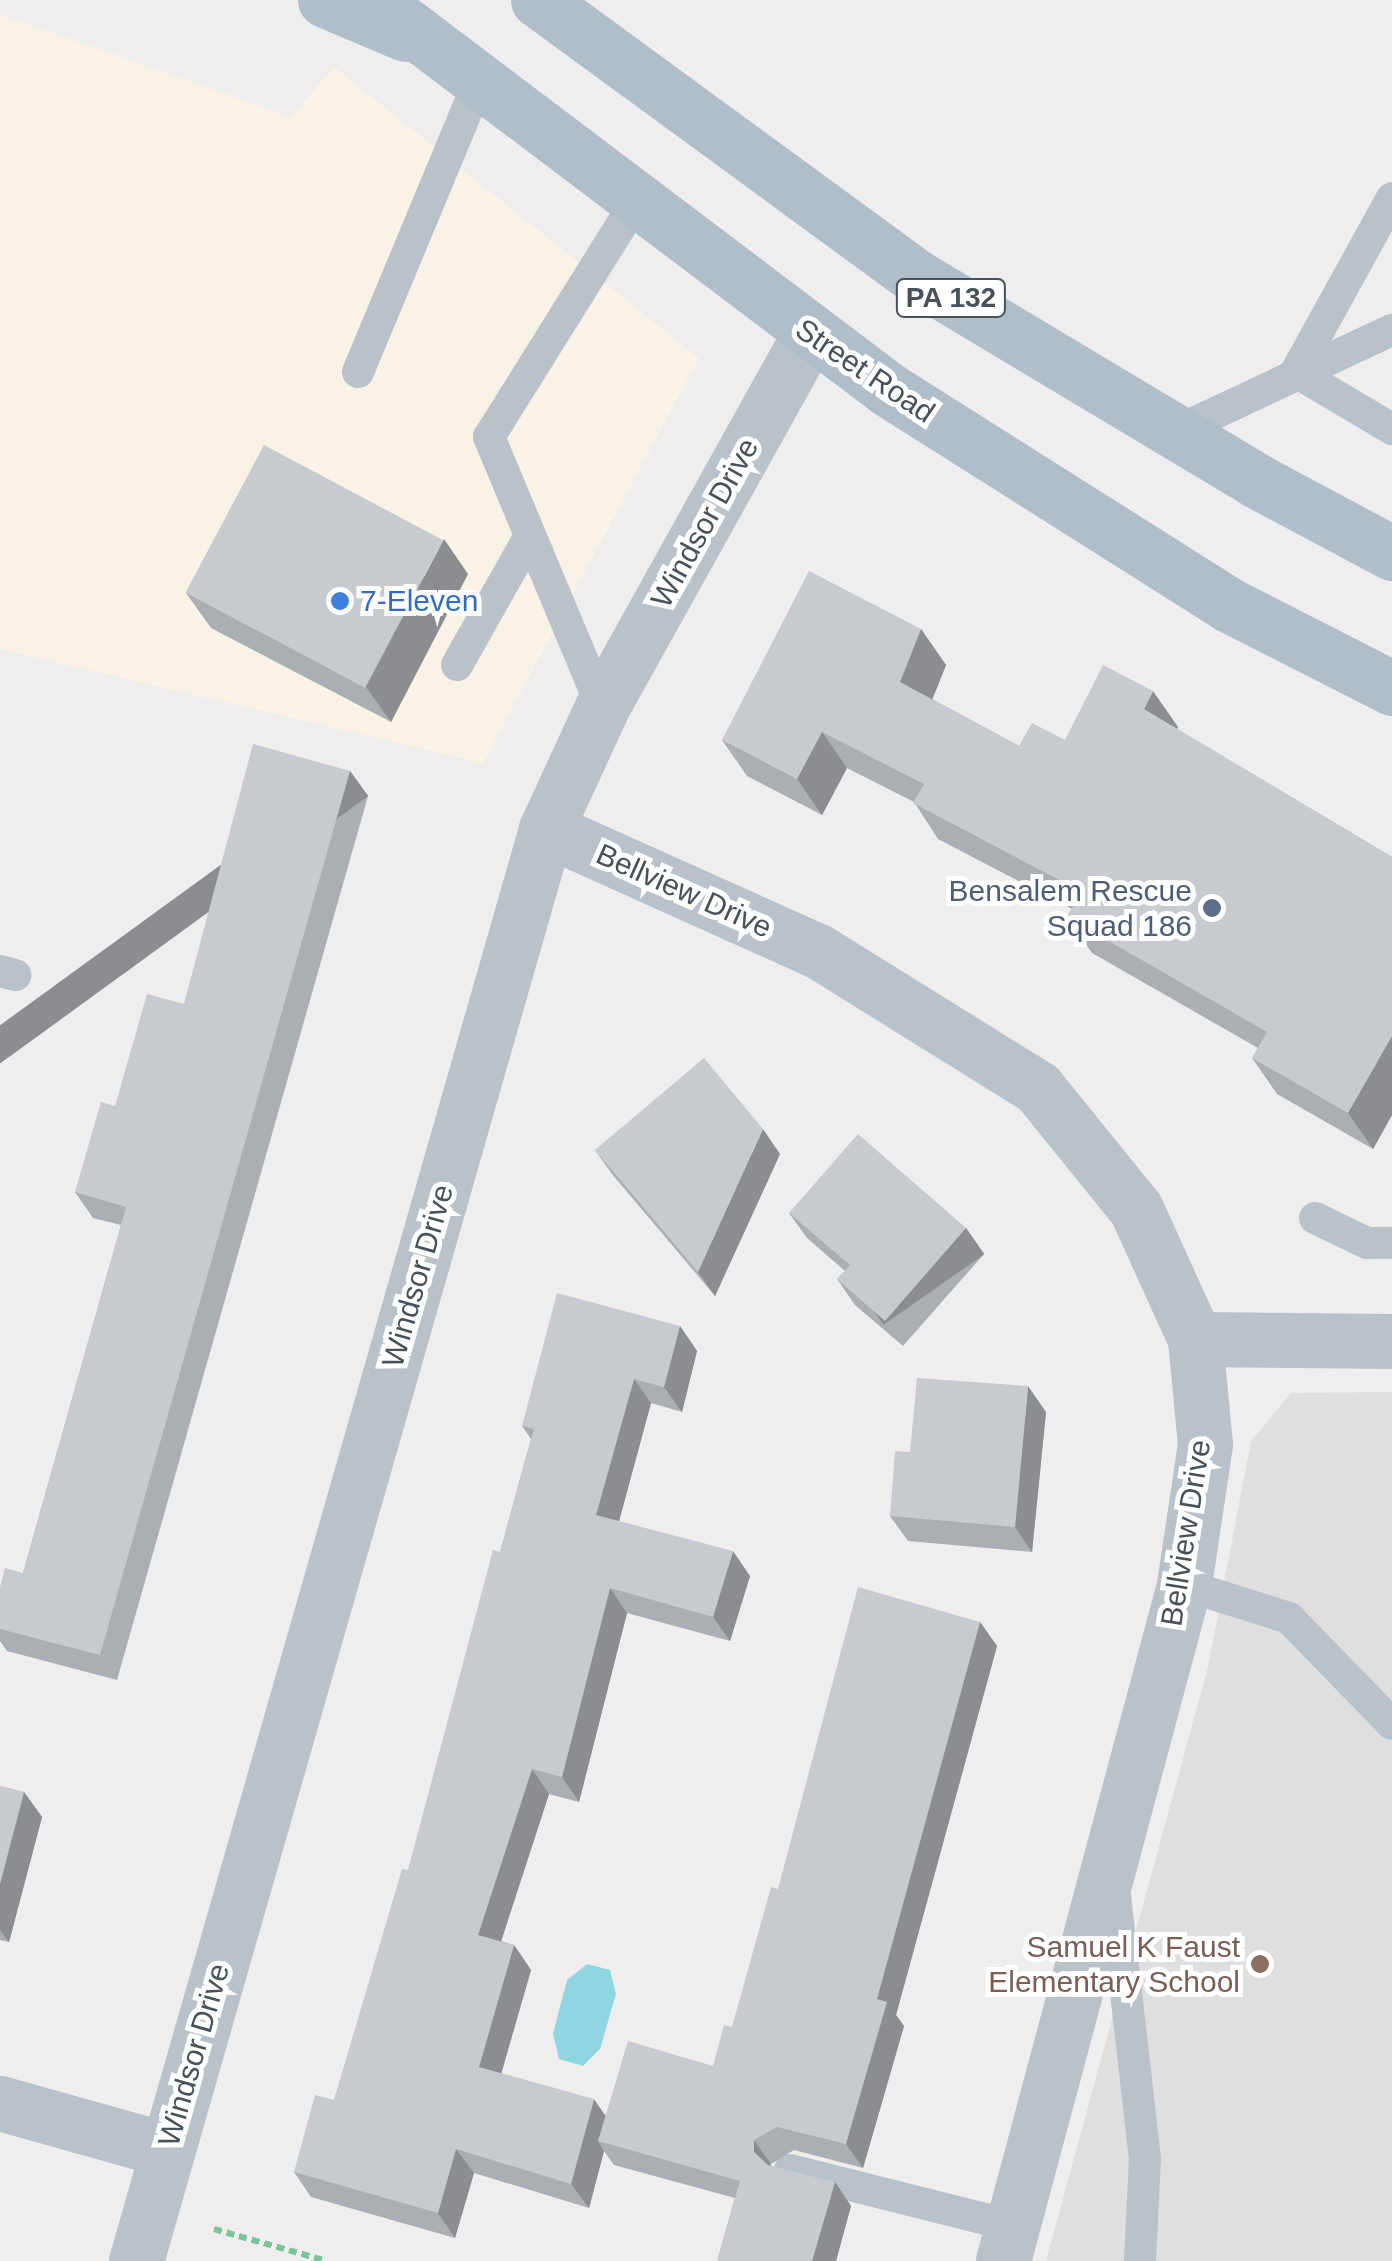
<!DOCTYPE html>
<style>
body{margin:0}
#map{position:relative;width:1392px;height:2261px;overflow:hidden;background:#efeded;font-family:Arial,sans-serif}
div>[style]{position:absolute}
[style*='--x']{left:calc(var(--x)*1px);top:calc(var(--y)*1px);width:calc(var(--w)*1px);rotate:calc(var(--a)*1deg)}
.commercial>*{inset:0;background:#f9f3e7}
.education>*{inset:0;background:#e0dede}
.water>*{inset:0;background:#90d6e2}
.path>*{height:6px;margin-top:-3px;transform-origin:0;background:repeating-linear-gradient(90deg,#7ac49b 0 8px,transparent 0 13px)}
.service>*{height:32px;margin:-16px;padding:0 16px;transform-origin:16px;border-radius:16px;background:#b9c2c8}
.minor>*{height:55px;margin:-27.5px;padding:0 27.5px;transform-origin:27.5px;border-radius:27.5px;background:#b9c2c8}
.primary>*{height:55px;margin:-27.5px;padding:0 27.5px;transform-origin:27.5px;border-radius:27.5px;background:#afbec9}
.wall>*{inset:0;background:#abaeb2}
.shaded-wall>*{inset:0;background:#8b8d91;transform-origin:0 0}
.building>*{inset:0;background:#c7cacf;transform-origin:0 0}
.dots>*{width:28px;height:28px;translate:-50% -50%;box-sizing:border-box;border:5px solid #fff;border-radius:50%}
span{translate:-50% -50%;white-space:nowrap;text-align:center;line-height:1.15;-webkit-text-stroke:10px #fff;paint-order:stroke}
.shield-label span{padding:2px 8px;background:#fff;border:2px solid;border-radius:8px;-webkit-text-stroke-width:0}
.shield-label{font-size:28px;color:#475158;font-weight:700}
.street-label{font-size:30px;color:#475158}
.shop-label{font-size:30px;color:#366cbe}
.left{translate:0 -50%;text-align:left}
.service-label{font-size:30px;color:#4e5e75}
.right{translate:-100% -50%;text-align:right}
.education-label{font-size:30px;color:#785e54}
</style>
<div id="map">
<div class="commercial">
<i style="clip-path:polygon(0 14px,291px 117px,334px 67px,699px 358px,483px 763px,0 649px)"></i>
</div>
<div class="education">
<i style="clip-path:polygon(1392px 1392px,1392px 2261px,1046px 2261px,1208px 1667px,1251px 1441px,1291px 1393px)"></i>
</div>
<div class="water">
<i style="clip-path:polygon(587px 1964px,610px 1970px,616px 1994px,600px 2049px,583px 2066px,559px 2059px,553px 2034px,567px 1980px)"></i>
</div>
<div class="path">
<i style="--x:214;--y:2229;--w:117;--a:15.8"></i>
</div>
<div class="service">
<i style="--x:1392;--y:198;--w:199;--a:118.9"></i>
<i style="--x:1296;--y:372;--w:112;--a:30.7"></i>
<i style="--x:358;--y:372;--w:314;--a:-67.4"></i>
<i style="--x:1175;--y:432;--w:240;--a:-25.2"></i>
<i style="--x:457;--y:665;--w:148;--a:-60.5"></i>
<i style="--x:602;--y:707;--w:293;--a:-112.7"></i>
<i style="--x:489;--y:437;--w:277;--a:-58"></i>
<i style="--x:0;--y:971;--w:16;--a:15"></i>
<i style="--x:1315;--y:1218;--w:58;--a:25.7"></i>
<i style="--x:1367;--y:1243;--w:25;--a:0"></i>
<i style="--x:1184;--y:1585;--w:110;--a:17.4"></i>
<i style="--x:1289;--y:1618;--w:148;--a:45.8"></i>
<i style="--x:1114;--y:1887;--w:273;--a:83.5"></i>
<i style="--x:1145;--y:2158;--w:103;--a:92.8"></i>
<i style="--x:790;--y:2170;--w:230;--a:14.1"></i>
</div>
<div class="minor">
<i style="--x:546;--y:829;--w:298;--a:24.2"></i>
<i style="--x:818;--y:951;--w:259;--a:31.9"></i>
<i style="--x:1038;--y:1088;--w:156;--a:51"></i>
<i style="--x:1136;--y:1209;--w:143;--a:65.6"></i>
<i style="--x:1195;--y:1339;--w:105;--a:84.6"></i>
<i style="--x:1205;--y:1444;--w:143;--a:98.5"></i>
<i style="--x:1184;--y:1585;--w:700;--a:104.99"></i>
<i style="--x:1195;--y:1339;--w:197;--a:0.6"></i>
<i style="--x:0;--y:2103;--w:173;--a:15.7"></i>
<i style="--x:136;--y:2261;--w:1490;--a:-74.02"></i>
<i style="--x:546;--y:829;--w:134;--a:-65.3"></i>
<i style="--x:602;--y:707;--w:426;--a:-60.9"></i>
</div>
<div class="primary">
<i style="--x:325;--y:0;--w:87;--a:23"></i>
<i style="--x:373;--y:0;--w:647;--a:37.08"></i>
<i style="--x:889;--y:390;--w:402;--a:32.3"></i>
<i style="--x:1229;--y:605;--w:183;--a:27"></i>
<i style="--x:538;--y:0;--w:467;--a:36.2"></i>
<i style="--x:915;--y:276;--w:399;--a:30.9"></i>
<i style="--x:1257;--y:481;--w:153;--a:28.1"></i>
</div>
<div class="wall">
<i style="clip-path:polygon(468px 574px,391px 722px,211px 628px,186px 593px)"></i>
<i style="clip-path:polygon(921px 629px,946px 665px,932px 699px,1019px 746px,1178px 727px,1177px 729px,1392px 857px,1392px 1115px,1373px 1149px,1277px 1094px,1252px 1058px,1258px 1048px,1092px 953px,1067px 917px,1072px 909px,938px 839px,914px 802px,847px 768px,822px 815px,747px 776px,722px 740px)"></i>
<i style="clip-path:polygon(350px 771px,368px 796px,117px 1680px,7px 1651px,0 1641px,0 1587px,23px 1573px,121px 1225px,93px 1218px,75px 1192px,115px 1106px,184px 1004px)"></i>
<i style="clip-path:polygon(595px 1150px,780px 1154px,715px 1296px,612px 1174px)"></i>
<i style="clip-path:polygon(789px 1213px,966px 1228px,984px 1254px,903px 1346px,855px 1305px,837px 1279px,845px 1271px,807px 1238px)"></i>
<i style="clip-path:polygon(680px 1326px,697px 1351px,682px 1412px,651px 1403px,619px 1521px,750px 1576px,730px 1641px,627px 1613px,579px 1802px,549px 1794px,501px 1941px,514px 1945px,531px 1970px,501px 2073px,606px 2115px,713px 2066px,732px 2027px,778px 1889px,980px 1622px,997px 1646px,896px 2015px,904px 2026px,863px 2168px,794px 2150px,771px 2164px,771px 2166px,835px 2182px,851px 2206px,836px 2261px,717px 2261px,735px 2198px,614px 2165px,604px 2151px,589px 2208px,474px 2173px,455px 2238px,311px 2197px,294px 2172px,334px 2100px,408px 1870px,500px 1552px,531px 1439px,522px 1426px)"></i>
<i style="clip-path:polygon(1046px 1412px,1032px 1552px,908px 1541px,890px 1516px,910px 1452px)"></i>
<i style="clip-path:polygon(0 1786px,24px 1792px,42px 1817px,9px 1942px,0 1940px)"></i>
</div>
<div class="shaded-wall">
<i style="clip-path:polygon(444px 539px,468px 574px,391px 722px,366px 687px)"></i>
<i style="clip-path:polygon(921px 629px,946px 665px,925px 718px,900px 682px)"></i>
<i style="clip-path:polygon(1153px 691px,1178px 727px,1169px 745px,1144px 709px)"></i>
<i style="clip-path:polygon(822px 732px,847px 768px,822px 815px,797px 779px)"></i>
<i style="left:350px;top:771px;width:31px;height:919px;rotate:54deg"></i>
<i style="clip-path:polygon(1392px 1036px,1392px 1115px,1373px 1149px,1348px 1113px)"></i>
<i style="clip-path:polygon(763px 1129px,780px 1154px,715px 1296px,698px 1272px)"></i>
<i style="left:966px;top:1228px;width:32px;height:123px;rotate:55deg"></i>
<i style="clip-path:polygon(680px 1326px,697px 1351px,682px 1412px,664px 1387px)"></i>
<i style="clip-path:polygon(634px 1379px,651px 1403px,614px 1540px,596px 1515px)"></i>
<i style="clip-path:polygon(1028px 1386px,1046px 1412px,1032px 1552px,1015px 1527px)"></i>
<i style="clip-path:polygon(733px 1551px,750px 1576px,730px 1641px,713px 1617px)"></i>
<i style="clip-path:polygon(610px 1588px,627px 1613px,579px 1802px,562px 1777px)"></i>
<i style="clip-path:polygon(980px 1622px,997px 1646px,896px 2015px,904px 2026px,863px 2168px,846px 2144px,877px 1999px)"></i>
<i style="clip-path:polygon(532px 1769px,549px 1794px,495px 1960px,478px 1935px)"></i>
<i style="clip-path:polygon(24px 1792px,42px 1817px,9px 1942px,0 1930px,0 1884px)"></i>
<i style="clip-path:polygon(514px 1945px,531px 1970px,496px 2092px,479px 2067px)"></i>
<i style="clip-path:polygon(594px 2099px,611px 2124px,598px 2141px,604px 2151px,589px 2208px,571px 2184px)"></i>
<i style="clip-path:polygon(754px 2140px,771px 2164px,771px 2176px,754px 2152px)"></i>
<i style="clip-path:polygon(456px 2149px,474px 2173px,455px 2238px,438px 2213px)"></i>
<i style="clip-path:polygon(835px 2182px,851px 2206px,836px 2261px,812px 2261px)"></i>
</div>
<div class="building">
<i style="left:264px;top:445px;width:203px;height:167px;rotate:28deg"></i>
<i style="clip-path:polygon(809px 571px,921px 629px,900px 682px,1019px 746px,1032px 723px,1065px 740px,1103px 665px,1153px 691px,1144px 709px,1392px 857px,1392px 1036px,1348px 1113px,1252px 1058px,1267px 1032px,1067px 917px,1082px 892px,913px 803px,924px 784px,822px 732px,797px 779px,722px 740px)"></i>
<i style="clip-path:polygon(253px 744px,350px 771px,100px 1655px,0 1629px,0 1587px,5px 1568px,23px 1573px,126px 1207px,75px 1192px,101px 1102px,115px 1106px,147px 994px,184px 1004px)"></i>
<i style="clip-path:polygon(704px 1058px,763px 1129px,698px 1272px,595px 1150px)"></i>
<i style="clip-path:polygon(858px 1134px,966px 1228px,885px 1321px,837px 1279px,850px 1265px,789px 1213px)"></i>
<i style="clip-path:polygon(557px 1293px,680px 1326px,664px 1387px,634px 1379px,596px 1515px,733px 1551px,713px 1617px,610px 1588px,562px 1777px,532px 1769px,478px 1935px,514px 1945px,479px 2067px,594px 2099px,571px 2184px,456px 2149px,438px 2213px,294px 2172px,315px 2095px,334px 2100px,402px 1869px,408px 1870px,493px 1550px,500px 1552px,534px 1429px,522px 1426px)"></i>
<i style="clip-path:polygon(917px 1378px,1028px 1386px,1015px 1527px,890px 1516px,895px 1451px,910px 1452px)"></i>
<i style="clip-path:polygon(858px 1587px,980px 1622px,877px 1999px,887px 2002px,846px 2144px,777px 2127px,754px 2140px,754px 2152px,768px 2165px,835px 2182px,812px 2261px,717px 2261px,740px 2181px,598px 2141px,628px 2041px,713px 2066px,724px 2025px,732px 2027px,771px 1887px,778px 1889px)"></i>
<i style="clip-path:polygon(0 1786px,24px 1792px,0 1884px)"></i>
</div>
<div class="dots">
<i style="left:340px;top:601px;background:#3f7fe0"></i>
<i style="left:1212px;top:908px;background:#5c6f8a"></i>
<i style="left:1260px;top:1964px;background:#8d6e63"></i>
</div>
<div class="shield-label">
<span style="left:951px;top:298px">PA 132</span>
</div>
<div class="street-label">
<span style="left:865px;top:371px;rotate:34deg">Street Road</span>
<span style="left:705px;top:523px;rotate:-61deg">Windsor Drive</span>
<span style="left:684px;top:891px;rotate:24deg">Bellview Drive</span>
<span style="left:418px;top:1276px;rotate:-74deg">Windsor Drive</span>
<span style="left:1186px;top:1533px;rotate:-81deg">Bellview Drive</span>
<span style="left:194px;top:2055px;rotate:-74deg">Windsor Drive</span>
</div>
<div class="shop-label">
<span class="left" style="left:360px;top:601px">7-Eleven</span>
</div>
<div class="service-label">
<span class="right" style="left:1192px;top:908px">Bensalem Rescue<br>Squad 186</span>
</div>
<div class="education-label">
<span class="right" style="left:1240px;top:1964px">Samuel K Faust<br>Elementary School</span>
</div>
</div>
